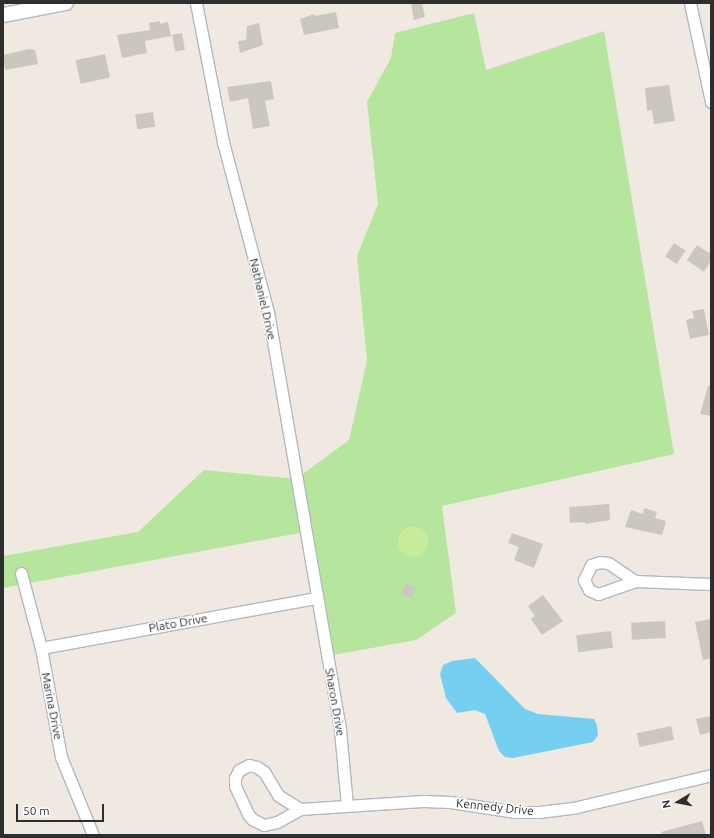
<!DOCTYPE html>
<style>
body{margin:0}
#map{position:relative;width:714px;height:838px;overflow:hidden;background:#efe9e1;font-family:Ubuntu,sans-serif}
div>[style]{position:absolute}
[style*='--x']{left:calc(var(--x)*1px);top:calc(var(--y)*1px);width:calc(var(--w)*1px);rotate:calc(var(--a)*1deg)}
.green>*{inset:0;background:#b6e59e}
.pitch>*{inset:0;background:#c9ec9a}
.round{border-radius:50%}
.water>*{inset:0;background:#75cff0}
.building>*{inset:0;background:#cbc7bf;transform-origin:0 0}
.roads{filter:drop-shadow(1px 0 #b4b7c1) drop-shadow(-1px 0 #b4b7c1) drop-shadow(0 1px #b4b7c1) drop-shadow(0 -1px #b4b7c1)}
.minor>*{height:11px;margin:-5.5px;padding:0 5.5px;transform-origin:5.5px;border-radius:5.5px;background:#fff}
.tertiary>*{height:14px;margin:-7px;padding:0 7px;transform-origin:7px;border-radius:7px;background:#fff}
span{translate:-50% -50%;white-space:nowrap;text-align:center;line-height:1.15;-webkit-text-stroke:3px #fff;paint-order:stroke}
.street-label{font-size:12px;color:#2e2e2e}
.frame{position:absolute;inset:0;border:4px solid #2e2e2e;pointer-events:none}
.north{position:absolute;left:658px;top:782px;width:40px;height:40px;-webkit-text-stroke:3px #fff;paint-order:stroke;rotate:260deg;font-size:11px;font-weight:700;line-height:16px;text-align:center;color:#2e2e2e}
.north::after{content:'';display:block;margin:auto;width:14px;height:18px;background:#2e2e2e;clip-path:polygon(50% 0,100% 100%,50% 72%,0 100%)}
.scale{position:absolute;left:16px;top:804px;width:88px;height:18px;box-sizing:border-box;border:2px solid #2e2e2e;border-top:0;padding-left:5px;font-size:12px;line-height:14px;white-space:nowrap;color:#2e2e2e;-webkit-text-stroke:3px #fff;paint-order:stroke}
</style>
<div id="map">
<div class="green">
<i style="clip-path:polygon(474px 13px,486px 70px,604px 31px,674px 454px,442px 506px,456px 613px,416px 640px,333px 655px,310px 531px,3px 588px,3px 556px,138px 532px,204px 470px,296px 479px,349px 440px,367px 361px,357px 256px,378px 204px,367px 102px,391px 58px,395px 33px)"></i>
</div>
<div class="pitch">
<i class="round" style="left:398px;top:527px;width:30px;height:30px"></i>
</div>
<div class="water">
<i style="clip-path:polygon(475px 658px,525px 709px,538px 714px,594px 719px,597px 725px,598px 735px,593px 742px,513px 758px,505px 757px,499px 751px,485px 714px,475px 710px,457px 713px,446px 698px,440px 674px,443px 665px,452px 661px)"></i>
</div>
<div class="building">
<i style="clip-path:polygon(411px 3px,422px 3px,425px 17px,414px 20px)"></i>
<i style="clip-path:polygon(336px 12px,339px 28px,304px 35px,300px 19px,314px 14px,315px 16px)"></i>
<i style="clip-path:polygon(160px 21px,160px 24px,168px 22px,171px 36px,145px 41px,147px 53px,122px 58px,117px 35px,150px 30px,149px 23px)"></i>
<i style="clip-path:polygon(259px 23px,263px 45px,240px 53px,238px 41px,246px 40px,247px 26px)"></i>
<i style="left:182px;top:33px;width:17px;height:10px;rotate:80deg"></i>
<i style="clip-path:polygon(29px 49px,35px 50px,38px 64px,5px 70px,3px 55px)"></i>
<i style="left:105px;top:54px;width:24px;height:30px;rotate:78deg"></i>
<i style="clip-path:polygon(271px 81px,274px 99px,265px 101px,270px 126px,253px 129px,248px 98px,230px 102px,227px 87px)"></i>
<i style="clip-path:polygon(669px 85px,675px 121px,654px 124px,652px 110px,647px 111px,645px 88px)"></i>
<i style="left:153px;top:112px;width:15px;height:18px;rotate:82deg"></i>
<i style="left:674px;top:243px;width:14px;height:16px;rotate:34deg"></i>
<i style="clip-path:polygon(697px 245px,711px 254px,711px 260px,704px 272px,687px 260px)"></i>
<i style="clip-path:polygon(704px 309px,709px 335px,690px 339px,686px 320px,694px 318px,692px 311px)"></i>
<i style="clip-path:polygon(708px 386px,711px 386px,711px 416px,700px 414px)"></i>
<i style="clip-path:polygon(609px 504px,610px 520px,585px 524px,585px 522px,570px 523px,569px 507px)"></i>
<i style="clip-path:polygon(644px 508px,657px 512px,655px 518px,666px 521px,662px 535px,625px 527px,631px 510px,643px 514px)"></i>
<i style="clip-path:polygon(512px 533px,543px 544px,534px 568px,514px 560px,519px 547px,508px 543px)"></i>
<i style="left:406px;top:583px;width:12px;height:11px;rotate:31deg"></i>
<i style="clip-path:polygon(543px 595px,563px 621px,542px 635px,531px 619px,535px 616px,528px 606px)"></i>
<i style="clip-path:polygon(711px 619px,711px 658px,703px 660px,695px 622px)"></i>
<i style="left:665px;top:621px;width:17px;height:34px;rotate:87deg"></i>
<i style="left:611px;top:631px;width:17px;height:35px;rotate:83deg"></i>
<i style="clip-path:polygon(711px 716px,711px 732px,700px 735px,696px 719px)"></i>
<i style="left:671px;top:726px;width:14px;height:35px;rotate:78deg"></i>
<i style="clip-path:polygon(702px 821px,706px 835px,662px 835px,661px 832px)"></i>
</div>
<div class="roads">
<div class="minor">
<i style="--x:196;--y:3;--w:142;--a:79"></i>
<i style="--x:223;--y:142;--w:176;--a:75.2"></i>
<i style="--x:268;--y:312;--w:424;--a:80.2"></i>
<i style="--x:340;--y:730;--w:76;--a:84.7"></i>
<i style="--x:690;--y:3;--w:101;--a:78"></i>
<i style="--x:21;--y:573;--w:78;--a:75.1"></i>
<i style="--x:41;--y:648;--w:111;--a:79.6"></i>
<i style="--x:61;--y:757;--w:84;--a:67.7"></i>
<i style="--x:635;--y:581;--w:32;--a:-146"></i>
<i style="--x:608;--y:563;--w:8;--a:-173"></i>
<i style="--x:600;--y:562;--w:9;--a:162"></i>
<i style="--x:591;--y:565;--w:17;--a:115"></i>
<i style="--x:584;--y:580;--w:11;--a:63"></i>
<i style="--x:589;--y:590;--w:10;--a:24"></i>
<i style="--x:598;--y:594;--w:39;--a:-19"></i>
<i style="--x:635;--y:581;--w:76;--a:2.3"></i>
<i style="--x:41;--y:648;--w:280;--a:-10.3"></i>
<i style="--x:300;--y:809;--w:26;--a:-148"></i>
<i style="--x:278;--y:795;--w:27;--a:-121"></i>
<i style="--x:264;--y:772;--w:9;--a:-144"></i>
<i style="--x:257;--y:767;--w:8;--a:-166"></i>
<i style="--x:249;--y:765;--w:11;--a:153"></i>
<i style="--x:239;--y:770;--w:9;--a:117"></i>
<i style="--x:235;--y:778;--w:8;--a:90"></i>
<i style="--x:235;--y:786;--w:31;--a:65"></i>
<i style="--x:248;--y:814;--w:6;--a:51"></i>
<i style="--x:252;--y:819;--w:13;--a:27"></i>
<i style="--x:264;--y:825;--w:13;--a:-13"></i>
<i style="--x:277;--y:822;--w:26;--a:-29"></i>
<i style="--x:300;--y:809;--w:123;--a:-3.7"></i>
<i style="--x:423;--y:801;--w:27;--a:2"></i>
<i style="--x:450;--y:802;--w:66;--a:8.7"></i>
<i style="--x:515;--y:812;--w:24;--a:0"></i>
<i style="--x:539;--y:812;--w:34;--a:-7"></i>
<i style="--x:573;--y:808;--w:142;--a:-13.4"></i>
</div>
<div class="tertiary">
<i style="--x:3;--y:15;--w:64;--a:-10.8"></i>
</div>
</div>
<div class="street-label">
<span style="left:263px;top:299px;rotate:77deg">Nathaniel Drive</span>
<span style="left:178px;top:623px;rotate:-10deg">Plato Drive</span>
<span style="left:335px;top:702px;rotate:80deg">Sharon Drive</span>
<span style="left:52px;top:706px;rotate:79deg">Marina Drive</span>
<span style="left:495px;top:807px;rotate:6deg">Kennedy Drive</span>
</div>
<div class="frame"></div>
<div class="north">N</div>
<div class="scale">50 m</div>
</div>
